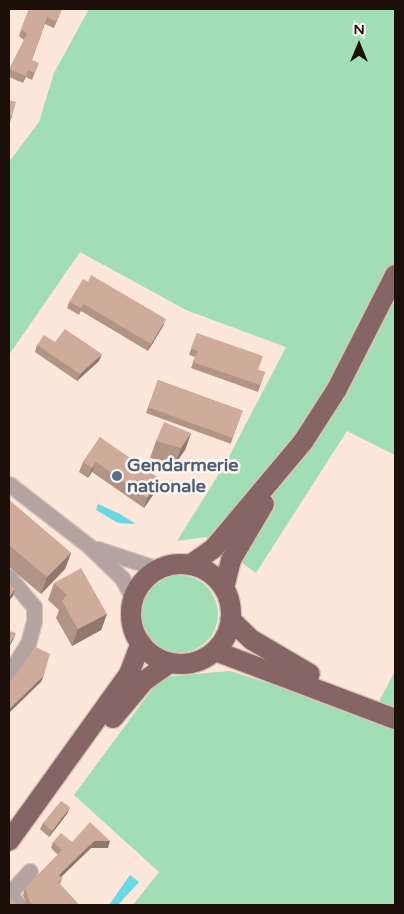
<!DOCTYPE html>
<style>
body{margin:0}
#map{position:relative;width:404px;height:914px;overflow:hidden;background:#fde7db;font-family:"Varela Round",sans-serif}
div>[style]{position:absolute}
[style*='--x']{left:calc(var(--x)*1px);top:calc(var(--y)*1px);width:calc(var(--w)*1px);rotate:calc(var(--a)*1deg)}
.green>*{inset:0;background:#a2deb5}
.round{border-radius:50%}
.water>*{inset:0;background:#69d8e0}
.roads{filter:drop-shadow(1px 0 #d9c4b9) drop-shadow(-1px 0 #d9c4b9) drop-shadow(0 1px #d9c4b9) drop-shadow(0 -1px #d9c4b9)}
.minor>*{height:15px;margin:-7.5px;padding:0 7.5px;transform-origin:7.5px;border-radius:7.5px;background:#b5a3a1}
.major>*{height:20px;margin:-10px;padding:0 10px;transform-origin:10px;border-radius:10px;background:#866664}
.major>.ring{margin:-10px;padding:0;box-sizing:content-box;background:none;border:20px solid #866664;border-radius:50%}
.wall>*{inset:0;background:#b29484;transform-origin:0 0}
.shaded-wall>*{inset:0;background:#91786c}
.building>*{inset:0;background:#cfac9a;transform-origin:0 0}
.dots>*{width:14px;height:14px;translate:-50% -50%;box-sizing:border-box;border:2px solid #fff7f3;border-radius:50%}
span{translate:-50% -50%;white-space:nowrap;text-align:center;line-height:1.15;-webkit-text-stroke:5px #fff7f3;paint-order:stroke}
.service-label{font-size:18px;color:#4e5e75;font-weight:700}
.left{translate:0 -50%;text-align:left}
.frame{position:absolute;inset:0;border:10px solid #1b0f08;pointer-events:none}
.north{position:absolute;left:334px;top:20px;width:50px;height:50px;-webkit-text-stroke:4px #fff7f3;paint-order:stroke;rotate:0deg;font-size:14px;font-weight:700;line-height:20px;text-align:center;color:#1b0f08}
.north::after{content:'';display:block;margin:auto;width:18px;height:22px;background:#1b0f08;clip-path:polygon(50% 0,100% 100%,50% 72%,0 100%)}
</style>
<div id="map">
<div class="green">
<i style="clip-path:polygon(89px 9px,395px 9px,395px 455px,347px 431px,256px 573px,206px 537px,177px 541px,225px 464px,286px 347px,186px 310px,80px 252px,9px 355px,9px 162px,39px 122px,54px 73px)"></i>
<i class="round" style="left:140px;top:575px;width:78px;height:78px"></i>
<i style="clip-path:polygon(230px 671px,372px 715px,395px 671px,395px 905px,133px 905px,159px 872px,74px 795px,161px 677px)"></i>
</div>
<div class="water">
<i style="clip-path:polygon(98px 504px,120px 514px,136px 524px,118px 523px,96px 510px)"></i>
<i style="clip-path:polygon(130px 875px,139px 882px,118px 905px,109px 905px)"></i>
</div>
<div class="roads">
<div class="minor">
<i style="--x:9;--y:484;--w:101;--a:37.8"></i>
<i style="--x:89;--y:546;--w:46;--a:44.1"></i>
<i style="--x:122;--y:578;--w:24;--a:62"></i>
<i style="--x:98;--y:549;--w:63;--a:18.4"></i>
<i style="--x:9;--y:577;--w:39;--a:50"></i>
<i style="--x:34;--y:607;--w:14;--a:90"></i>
<i style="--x:34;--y:621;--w:23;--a:105"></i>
<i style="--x:28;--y:643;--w:36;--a:122"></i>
<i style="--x:9;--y:893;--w:16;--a:50"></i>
<i style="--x:9;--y:894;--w:31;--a:-48"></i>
</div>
<div class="major">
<i class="ring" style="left:131px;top:564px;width:80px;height:80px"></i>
<i style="--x:190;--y:565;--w:29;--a:-35"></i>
<i style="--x:214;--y:548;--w:138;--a:-50"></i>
<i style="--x:303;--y:442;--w:63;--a:-57.3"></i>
<i style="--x:337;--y:389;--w:128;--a:-63"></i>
<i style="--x:224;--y:588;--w:29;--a:-76"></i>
<i style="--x:231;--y:560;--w:65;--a:-59.5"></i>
<i style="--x:231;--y:620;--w:29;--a:44"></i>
<i style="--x:252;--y:640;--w:67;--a:30.4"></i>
<i style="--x:215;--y:651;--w:192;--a:20.7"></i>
<i style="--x:113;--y:718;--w:48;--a:-50"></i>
<i style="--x:144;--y:681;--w:32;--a:-35"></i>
<i style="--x:9;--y:841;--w:206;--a:-54.3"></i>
<i style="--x:129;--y:674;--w:33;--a:-69"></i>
</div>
</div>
<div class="wall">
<i style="clip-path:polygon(29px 9px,62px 9px,54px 28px,45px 24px,32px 60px,36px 70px,32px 80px,26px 77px,23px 83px,9px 77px,9px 71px,24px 40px,19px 36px)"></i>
<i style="clip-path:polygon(9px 100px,12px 116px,10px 123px,9px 123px)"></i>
<i style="clip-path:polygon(88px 282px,163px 326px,148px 351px,81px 311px,79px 315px,67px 308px,69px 302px)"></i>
<i style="clip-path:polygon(197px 333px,258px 370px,265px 372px,258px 392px,191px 368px,195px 357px,189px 355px)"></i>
<i style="clip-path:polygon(55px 342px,99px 361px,77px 381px,35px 352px,37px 345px)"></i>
<i style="left:158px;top:380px;width:90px;height:35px;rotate:20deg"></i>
<i style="clip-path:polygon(191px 433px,185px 450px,175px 464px,150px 458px,156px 441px)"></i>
<i style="clip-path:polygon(100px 437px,157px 489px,144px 508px,92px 472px,88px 478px,79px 472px,83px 462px)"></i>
<i style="clip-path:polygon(9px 500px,71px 553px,65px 569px,41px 594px,9px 567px)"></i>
<i style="clip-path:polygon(54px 583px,107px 614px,101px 630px,72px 646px,56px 618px,59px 610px,48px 600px)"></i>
<i style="clip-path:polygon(67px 814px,49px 837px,40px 829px,43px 823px)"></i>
<i style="clip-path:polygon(53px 842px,72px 842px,108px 848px,91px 848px,61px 877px,62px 878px,60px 884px,79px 905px,27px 905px,23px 895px,25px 888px,58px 855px,51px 848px)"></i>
</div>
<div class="shaded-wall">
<i style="clip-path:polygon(166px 319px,163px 326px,148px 351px,151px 344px)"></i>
<i style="clip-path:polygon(102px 354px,99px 361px,77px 381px,80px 374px)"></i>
<i style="clip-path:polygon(191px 433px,185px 450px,175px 464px,181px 448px)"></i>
<i style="clip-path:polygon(96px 462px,92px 472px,88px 478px,92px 468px)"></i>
<i style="clip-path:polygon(160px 479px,157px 489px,144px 508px,147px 498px)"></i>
<i style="clip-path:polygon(71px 553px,65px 569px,41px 594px,47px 577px)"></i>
<i style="clip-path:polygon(15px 589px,13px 596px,9px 601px,9px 597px)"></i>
<i style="clip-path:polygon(107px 614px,101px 630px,72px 646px,78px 629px)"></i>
<i style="clip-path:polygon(16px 633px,13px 640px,9px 647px,9px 644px)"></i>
<i style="clip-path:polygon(44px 675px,41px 682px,9px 713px,9px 709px)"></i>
<i style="clip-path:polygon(70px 807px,67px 814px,49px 837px,52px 831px)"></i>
<i style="clip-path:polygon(94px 841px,110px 841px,108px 848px,91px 848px,56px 882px,59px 875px)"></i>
</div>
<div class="building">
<i style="clip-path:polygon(29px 9px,62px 9px,56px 21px,47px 17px,32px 60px,39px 63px,35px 73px,28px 70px,26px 76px,9px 69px,27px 34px,21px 29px)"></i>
<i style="clip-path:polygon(9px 100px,16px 102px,12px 116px,9px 115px)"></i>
<i style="clip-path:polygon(91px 275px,166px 319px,151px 344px,84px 304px,81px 308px,69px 302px,83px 279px,88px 282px)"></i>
<i style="clip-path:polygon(65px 329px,102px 354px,80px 374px,37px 345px,44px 335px,55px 342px)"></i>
<i style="clip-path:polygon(197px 333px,263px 356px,258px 370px,265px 372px,260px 385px,193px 362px,198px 351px,191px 348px)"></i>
<i style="left:158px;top:380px;width:90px;height:29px;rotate:20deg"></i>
<i style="clip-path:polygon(164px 422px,191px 433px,181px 448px,156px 441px)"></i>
<i style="clip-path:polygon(100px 437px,160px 479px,147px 498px,96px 462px,92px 468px,83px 462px)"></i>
<i style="clip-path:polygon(9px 500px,71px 553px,47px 577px,9px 545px)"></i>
<i style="clip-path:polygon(81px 568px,107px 614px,78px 629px,62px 601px,67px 595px,54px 583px)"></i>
<i style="clip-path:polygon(9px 583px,15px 589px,9px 597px)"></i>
<i style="clip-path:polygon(9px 631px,16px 633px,9px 644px)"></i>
<i style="clip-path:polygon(36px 647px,50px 654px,44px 675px,9px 709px,9px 684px)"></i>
<i style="clip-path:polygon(61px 801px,70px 807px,52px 831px,43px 823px)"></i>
<i style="clip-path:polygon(90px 822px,110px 841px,94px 841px,59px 875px,62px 878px,58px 882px,79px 905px,34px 905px,30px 902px,25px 888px,62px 850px,53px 842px,61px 833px,72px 842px)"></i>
<i style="clip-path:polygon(9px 897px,18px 905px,9px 905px)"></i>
</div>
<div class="dots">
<i style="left:117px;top:476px;background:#5c6f8a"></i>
</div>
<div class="service-label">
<span class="left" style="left:127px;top:476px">Gendarmerie<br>nationale</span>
</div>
<div class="frame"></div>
<div class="north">N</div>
</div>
